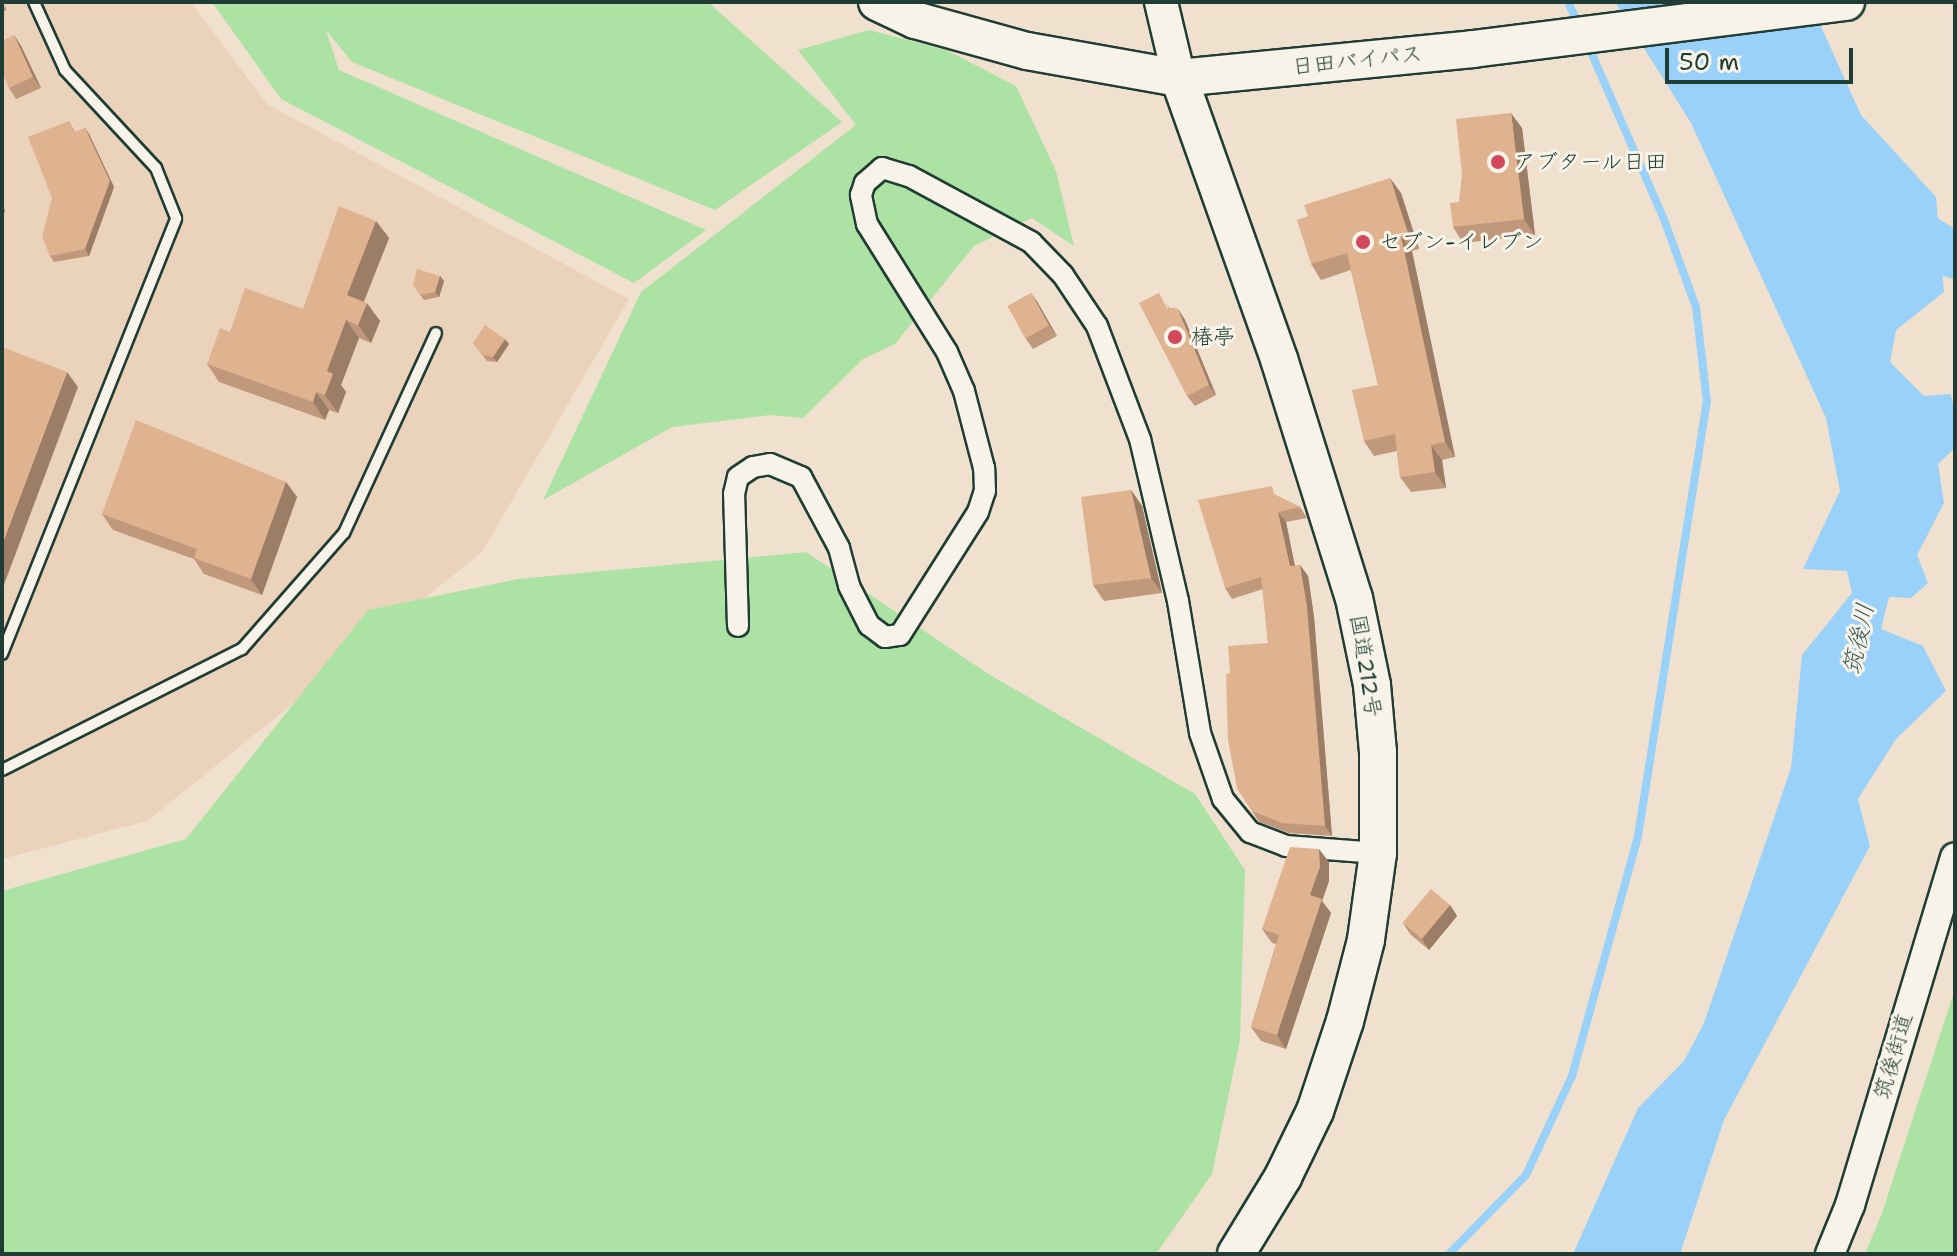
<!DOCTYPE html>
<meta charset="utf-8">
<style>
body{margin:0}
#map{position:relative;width:1957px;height:1256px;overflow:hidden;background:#f0e0ce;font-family:"Shantell Sans","Klee One",sans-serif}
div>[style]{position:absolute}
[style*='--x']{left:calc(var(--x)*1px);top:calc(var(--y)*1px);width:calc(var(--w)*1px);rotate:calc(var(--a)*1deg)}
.built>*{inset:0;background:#ebd2bb}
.green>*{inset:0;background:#ace2a4}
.water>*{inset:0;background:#9ad1f9}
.stream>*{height:8px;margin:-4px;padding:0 4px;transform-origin:4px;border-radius:4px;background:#9ad1f9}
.river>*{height:46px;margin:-23px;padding:0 23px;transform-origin:23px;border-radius:23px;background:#9ad1f9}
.roads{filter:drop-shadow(2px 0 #1f3d34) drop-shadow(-2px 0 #1f3d34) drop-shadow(0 2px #1f3d34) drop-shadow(0 -2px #1f3d34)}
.lane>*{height:10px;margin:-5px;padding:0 5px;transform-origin:5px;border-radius:5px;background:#f7f3e8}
.street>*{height:20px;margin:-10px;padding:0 10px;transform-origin:10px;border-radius:10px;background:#f7f3e8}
.secondary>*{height:28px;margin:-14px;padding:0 14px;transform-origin:14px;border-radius:14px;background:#f7f3e8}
.primary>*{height:32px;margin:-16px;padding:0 16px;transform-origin:16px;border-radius:16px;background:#f7f3e8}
.highway>*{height:36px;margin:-18px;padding:0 18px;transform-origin:18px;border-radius:18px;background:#f7f3e8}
.wall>*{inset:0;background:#c0997c}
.shaded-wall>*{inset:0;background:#9c7d65}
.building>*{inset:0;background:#dfb290;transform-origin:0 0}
.dots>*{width:22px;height:22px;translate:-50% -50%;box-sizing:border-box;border:4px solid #f7f3e8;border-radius:50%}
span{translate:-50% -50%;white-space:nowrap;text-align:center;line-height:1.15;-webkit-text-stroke:6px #f7f3e8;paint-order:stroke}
.street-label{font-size:22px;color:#1f3d34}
.poi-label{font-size:22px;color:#1f3d34}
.left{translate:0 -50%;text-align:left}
.water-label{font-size:24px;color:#385b5b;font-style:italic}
.frame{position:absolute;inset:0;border:4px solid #1f3d34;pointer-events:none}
.scale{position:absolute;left:1665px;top:48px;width:188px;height:36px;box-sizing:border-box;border:4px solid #1f3d34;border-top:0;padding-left:10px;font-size:24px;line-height:28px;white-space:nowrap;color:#1f3d34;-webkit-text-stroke:6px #f7f3e8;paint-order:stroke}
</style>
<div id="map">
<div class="built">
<i style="clip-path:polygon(2px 2px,191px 2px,267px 104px,629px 299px,482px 552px,147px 821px,2px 859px)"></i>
</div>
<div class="green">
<i style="clip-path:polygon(212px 2px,708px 2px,842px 122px,715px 210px,352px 62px,326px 30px,339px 70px,706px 230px,634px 283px,281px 99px)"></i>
<i style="clip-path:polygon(869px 30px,946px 50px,1016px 86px,1056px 171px,1074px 246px,1032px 218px,974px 246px,895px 344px,863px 359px,803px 418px,770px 415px,672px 427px,543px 500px,641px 292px,856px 125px,798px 50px)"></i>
<i style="clip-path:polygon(806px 552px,990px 675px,1195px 794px,1245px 870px,1240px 1040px,1212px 1174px,1156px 1254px,2px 1254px,2px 891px,186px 839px,368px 610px,518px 579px)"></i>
<i style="clip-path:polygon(1955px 989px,1955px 1254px,1865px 1254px,1882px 1213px)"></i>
</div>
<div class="water">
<i style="clip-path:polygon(1615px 2px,1810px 2px,1861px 115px,1936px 197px,1944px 292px,1896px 330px,1890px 362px,1924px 396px,1951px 394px,1955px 415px,1955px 448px,1938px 464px,1944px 503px,1917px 555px,1928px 583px,1911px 598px,1889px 597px,1881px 629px,1923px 646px,1946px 691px,1896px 739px,1858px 799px,1870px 846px,1724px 1120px,1680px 1254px,1573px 1254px,1638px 1108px,1684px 1061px,1704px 1023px,1791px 768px,1802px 655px,1852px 593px,1847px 571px,1803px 569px,1840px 491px,1826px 418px,1691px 123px)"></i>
</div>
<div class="stream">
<i style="--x:1568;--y:2;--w:25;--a:64"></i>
<i style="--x:1449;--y:1254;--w:110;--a:-45.7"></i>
<i style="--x:1526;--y:1175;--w:109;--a:-65.1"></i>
<i style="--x:1572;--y:1076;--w:249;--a:-74.6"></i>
<i style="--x:1638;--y:836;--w:439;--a:-81"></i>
<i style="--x:1707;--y:402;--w:96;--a:-96.6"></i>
<i style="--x:1696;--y:307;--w:96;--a:-110.1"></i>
<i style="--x:1663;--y:217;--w:188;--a:-113.6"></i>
</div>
<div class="river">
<i style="--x:1885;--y:223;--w:29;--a:14"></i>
<i style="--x:1913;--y:230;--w:49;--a:31.8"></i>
</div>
<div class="roads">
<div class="lane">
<i style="--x:2;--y:654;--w:469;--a:-68.2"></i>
<i style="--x:176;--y:218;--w:54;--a:-111.8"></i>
<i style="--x:156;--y:168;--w:134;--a:-132.9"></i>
<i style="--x:65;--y:70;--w:75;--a:-114.5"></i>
<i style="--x:2;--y:770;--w:269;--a:-26.8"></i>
<i style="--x:242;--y:649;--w:154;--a:-48.7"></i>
<i style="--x:344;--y:533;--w:220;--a:-65.3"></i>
</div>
<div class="street">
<i style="--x:738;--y:626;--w:132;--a:-91.7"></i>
<i style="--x:734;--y:494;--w:17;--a:-77"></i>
<i style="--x:738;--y:477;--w:18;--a:-34"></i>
<i style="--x:753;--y:467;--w:17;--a:-10"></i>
<i style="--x:770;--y:464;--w:34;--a:23"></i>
<i style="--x:801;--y:477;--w:81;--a:61.8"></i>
<i style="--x:839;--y:548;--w:39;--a:75"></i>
<i style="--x:849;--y:586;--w:44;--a:62.9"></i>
<i style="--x:869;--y:625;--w:20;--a:37"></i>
<i style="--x:885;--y:637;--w:15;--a:-8"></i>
<i style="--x:900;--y:635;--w:146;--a:-57.6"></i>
<i style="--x:978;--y:512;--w:22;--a:-72"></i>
<i style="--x:985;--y:491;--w:23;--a:-92"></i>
<i style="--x:984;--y:468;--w:80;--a:-104.6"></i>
<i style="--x:964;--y:391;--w:43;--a:-113.6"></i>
<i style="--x:947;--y:352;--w:151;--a:-122"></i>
<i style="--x:867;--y:224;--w:30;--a:-102"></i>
<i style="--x:861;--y:195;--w:13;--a:-72"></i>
<i style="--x:865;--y:183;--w:23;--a:-41"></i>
<i style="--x:882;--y:168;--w:28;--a:17"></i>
<i style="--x:909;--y:176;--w:139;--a:28.4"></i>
<i style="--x:1031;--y:242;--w:46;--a:45.9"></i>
<i style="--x:1063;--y:275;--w:61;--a:56.3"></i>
<i style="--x:1097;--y:326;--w:121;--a:69.2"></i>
<i style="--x:1140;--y:439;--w:166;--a:76.8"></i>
<i style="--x:1178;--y:601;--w:134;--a:80.5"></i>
<i style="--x:1200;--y:733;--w:70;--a:70.8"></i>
<i style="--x:1223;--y:799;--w:43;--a:50.7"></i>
<i style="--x:1250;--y:832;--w:39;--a:21"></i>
<i style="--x:1286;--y:846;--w:92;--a:4.4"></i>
</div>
<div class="secondary">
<i style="--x:1830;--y:1254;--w:53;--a:-67.8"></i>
<i style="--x:1850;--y:1205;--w:363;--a:-73.2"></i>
</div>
<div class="primary">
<i style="--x:1161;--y:2;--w:78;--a:76.7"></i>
</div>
<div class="highway">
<i style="--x:877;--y:2;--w:42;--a:25.3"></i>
<i style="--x:915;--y:20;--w:116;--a:15.5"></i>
<i style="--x:1027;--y:51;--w:154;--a:10.1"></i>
<i style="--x:1179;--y:78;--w:295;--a:-5.6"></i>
<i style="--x:1473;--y:49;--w:376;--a:-7.2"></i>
<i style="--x:1179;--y:78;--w:298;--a:70.4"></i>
<i style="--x:1279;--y:359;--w:250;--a:72.6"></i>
<i style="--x:1354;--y:598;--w:89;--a:78.3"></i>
<i style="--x:1372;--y:685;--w:67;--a:84.9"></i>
<i style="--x:1378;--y:752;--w:101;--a:90"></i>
<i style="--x:1378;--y:853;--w:88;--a:97.9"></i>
<i style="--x:1366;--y:940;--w:84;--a:104.5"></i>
<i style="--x:1345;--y:1021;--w:95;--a:108.4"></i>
<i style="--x:1315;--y:1111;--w:73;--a:115.9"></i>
<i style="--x:1283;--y:1177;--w:90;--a:121.4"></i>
</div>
</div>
<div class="wall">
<i style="clip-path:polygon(2px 2px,7px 10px,2px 12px)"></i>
<i style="clip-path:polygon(14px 35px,21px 46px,41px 88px,16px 99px,9px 88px)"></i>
<i style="clip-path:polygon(69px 121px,75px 132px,89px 134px,114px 187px,89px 256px,54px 262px,50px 256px)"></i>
<i style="clip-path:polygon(1522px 128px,1535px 235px,1463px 243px,1453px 227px,1459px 202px)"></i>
<i style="clip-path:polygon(1401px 193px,1419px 249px,1412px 251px,1455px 457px,1442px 460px,1446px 488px,1411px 492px,1400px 477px,1397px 451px,1374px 456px,1364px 441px,1378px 385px,1351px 270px,1321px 280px,1311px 264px)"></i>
<i style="clip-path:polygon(376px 221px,389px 238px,364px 302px,380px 321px,371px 343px,359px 338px,341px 385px,346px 392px,338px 413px,329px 410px,325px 420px,219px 382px,207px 364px,230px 332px,303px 309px)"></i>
<i style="clip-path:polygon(440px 276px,444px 281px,439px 297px,424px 300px,413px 285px)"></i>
<i style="clip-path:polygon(1031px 293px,1057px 336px,1033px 349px,1026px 339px)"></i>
<i style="clip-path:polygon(1167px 303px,1169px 308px,1178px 309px,1185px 320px,1216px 395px,1195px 406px,1187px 396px)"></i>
<i style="clip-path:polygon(473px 343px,509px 344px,497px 362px,487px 361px)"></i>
<i style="clip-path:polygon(286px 482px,297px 497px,262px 595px,204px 574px,194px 559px,113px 530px,102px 514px)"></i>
<i style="clip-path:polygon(1131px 490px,1142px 506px,1162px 593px,1104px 601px,1093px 585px)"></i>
<i style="clip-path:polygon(1279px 497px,1300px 507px,1307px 518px,1286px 522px,1295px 566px,1300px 565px,1308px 576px,1314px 617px,1332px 836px,1289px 833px,1259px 822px,1237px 788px,1230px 673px,1268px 643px,1263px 589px,1232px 599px,1225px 588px)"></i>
<i style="clip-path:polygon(1329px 862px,1329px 881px,1322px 901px,1331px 913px,1286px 1049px,1261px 1041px,1251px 1027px,1276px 944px,1272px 943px,1262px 929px)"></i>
<i style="clip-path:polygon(1450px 905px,1457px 916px,1429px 950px,1410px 934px,1403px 923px)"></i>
</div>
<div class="shaded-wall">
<i style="clip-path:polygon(14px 35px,21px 46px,41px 88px,33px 77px)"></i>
<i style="clip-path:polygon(1511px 113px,1522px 128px,1535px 235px,1524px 219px)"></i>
<i style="clip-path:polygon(85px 128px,89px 134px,114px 187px,89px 256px,85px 249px)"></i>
<i style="clip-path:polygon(1390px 178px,1401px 193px,1419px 249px,1408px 233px)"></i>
<i style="clip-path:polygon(2px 205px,5px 210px,3px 217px,2px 215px)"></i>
<i style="clip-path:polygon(376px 221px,389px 238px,359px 313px,347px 295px)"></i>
<i style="clip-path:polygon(1401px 236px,1412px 251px,1455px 457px,1445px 442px)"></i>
<i style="clip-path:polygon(440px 276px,444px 281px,439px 297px,435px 292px)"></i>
<i style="clip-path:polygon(1031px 293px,1038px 303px,1057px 336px,1049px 325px)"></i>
<i style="clip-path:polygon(367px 303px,380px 321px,371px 343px,358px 325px)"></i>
<i style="clip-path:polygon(1178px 309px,1185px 320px,1216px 395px,1209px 385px)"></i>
<i style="clip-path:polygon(346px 320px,359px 338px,341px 385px,346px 392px,338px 413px,325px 395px,327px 371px)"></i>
<i style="clip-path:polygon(505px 339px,509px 344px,497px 362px,493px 357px)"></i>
<i style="clip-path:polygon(67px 372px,78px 387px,2px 590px,2px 545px)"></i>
<i style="clip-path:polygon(316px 392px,329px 410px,325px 420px,313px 402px)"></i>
<i style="clip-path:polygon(1431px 445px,1442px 460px,1446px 488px,1435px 472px)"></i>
<i style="clip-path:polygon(286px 482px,297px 497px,262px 595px,251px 579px)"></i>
<i style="clip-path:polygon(1131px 490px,1142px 506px,1162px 593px,1151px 578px)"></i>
<i style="clip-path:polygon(1278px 512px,1286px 522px,1297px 577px,1290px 566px)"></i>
<i style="clip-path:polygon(1300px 565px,1308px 576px,1314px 617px,1332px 836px,1325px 826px)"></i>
<i style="clip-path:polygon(1319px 849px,1329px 862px,1329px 881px,1322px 901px,1331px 913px,1286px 1049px,1277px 1035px,1310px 895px)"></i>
<i style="clip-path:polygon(1450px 905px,1457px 916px,1429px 950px,1422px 939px)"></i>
</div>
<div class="building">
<i style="clip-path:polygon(14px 35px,33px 77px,9px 88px,2px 71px,2px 41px)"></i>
<i style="clip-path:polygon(1511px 113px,1524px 219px,1453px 227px,1450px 203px,1459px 202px,1462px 174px,1456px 119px)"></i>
<i style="clip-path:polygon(69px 121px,74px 132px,85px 128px,110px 181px,85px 249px,50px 256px,42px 237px,52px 198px,28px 137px)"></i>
<i style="clip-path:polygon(1390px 178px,1408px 233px,1401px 236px,1445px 442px,1431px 445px,1435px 472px,1400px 477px,1395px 434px,1364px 441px,1352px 390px,1378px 385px,1347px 253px,1311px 264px,1297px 220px,1308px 216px,1304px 205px)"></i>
<i style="clip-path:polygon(339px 206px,376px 221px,347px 295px,367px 303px,358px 325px,346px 320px,327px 371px,333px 374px,325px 395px,316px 392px,313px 402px,207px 364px,220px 328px,230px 332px,245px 288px,303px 309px)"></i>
<i style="clip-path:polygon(417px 269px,440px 276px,435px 292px,420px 295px,413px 285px)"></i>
<i style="left:1031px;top:293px;width:37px;height:27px;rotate:61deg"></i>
<i style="clip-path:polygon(1159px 293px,1167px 308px,1178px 309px,1209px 385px,1187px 396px,1139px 303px)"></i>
<i style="clip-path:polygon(485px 325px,505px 339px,493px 357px,483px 355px,473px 343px)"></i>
<i style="clip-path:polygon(2px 347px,67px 372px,2px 545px)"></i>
<i style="clip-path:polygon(136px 420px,286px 482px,251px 579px,194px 558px,197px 549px,102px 514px)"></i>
<i style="clip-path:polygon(1272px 486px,1274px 494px,1300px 507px,1278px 512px,1290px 566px,1300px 565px,1307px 606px,1325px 826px,1282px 823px,1252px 811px,1237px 788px,1228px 740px,1226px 674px,1230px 673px,1228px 646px,1268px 643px,1261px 577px,1225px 588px,1198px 500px)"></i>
<i style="clip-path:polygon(1131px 490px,1151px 578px,1093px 585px,1081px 497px)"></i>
<i style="clip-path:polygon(1290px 847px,1319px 849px,1320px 867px,1310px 895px,1322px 899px,1277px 1035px,1251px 1027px,1279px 935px,1262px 929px)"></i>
<i style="left:1431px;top:889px;width:25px;height:44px;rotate:40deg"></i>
</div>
<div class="dots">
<i style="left:1498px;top:162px;background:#d1495b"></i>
<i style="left:1363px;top:242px;background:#d1495b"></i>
<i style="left:1175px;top:337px;background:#d1495b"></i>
</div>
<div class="street-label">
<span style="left:1357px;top:60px;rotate:-6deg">日田バイパス</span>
<span style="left:1366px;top:666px;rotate:81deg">国道212号</span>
<span style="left:1893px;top:1056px;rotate:-74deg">筑後街道</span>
</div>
<div class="poi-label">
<span class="left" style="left:1514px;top:162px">アブタール日田</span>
<span class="left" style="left:1379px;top:242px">セブン-イレブン</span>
<span class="left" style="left:1191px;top:337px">椿亭</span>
</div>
<div class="water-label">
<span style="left:1859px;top:639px;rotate:-78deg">筑後川</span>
</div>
<div class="frame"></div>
<div class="scale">50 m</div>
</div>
